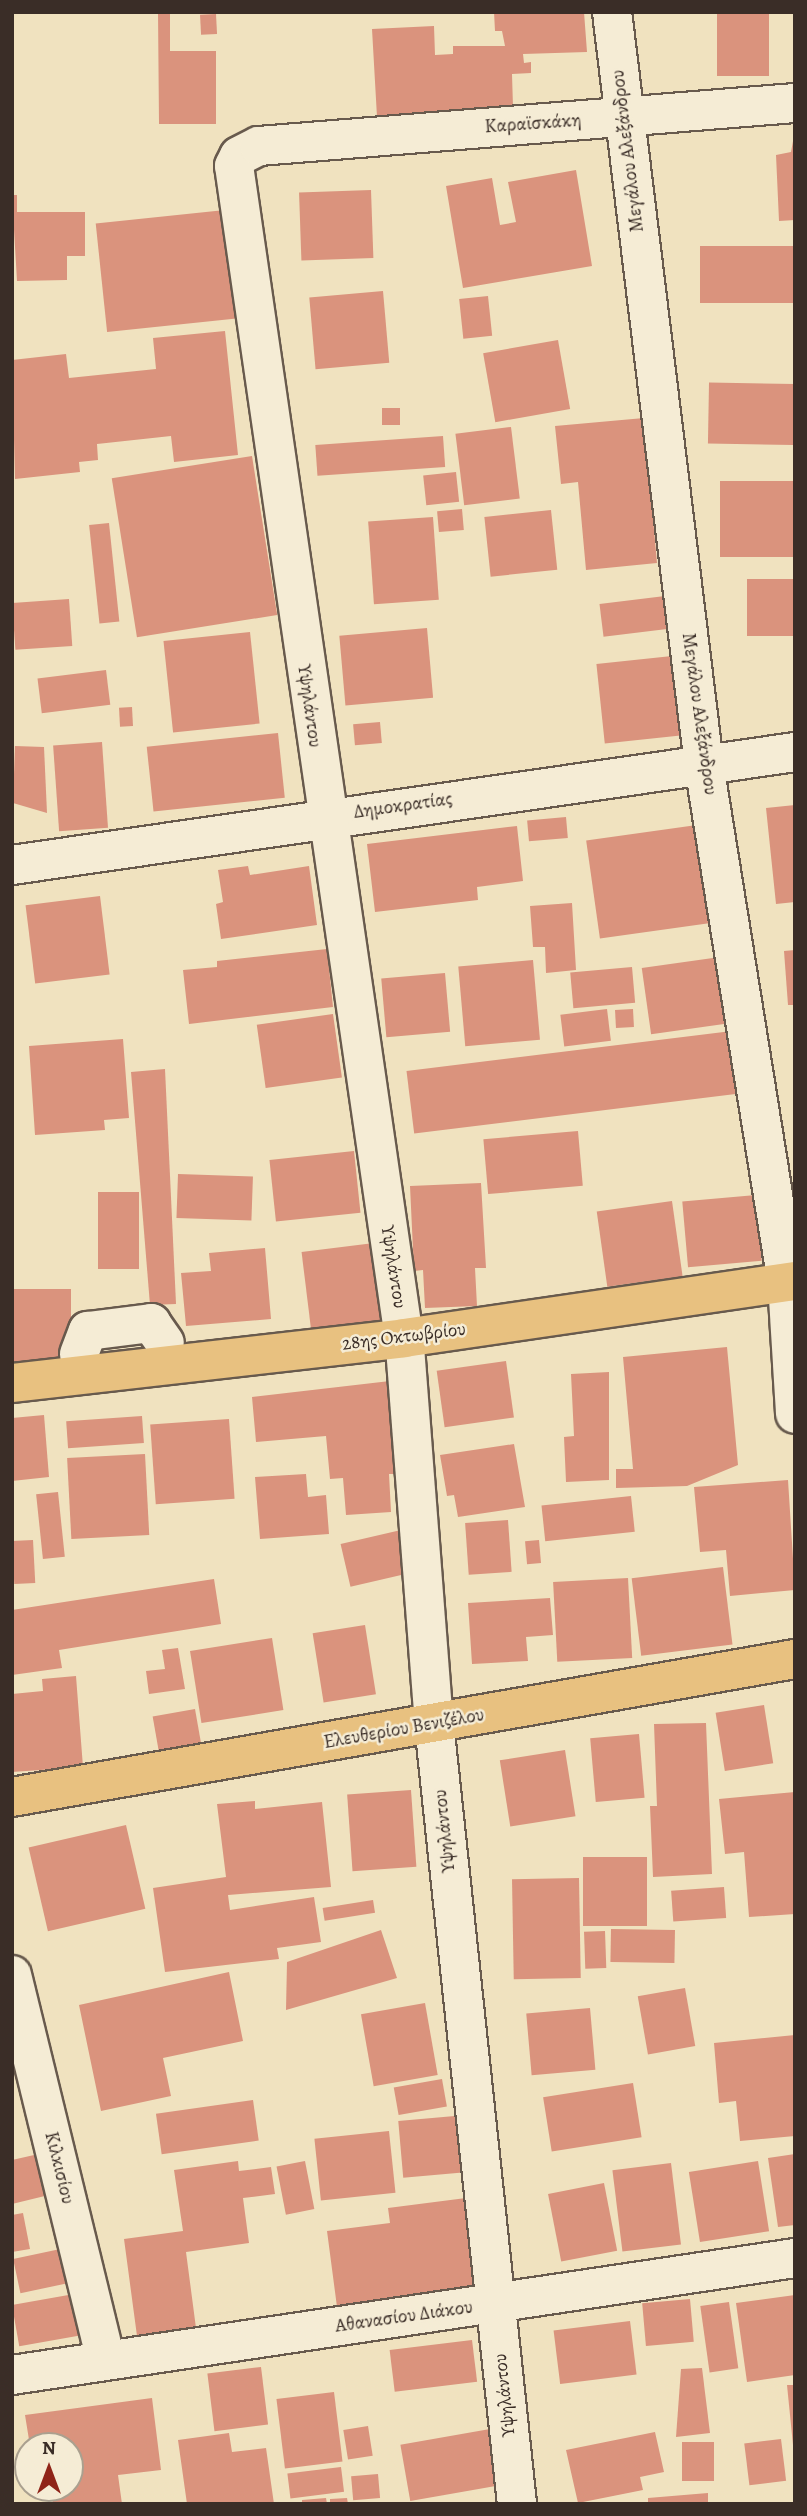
<!DOCTYPE html>
<meta charset="utf-8">
<style>
body{margin:0}
#map{position:relative;width:807px;height:2516px;overflow:hidden;background:#f0e2bf;font-family:Alegreya,serif}
div>[style]{position:absolute}
[style*='--x']{left:calc(var(--x)*1px);top:calc(var(--y)*1px);width:calc(var(--w)*1px);rotate:calc(var(--a)*1deg)}
.building>*{inset:0;background:#da937d;transform-origin:0 0}
.roads{filter:drop-shadow(2px 0 #685a4d) drop-shadow(-2px 0 #685a4d) drop-shadow(0 2px #685a4d) drop-shadow(0 -2px #685a4d)}
.minor>*{height:38px;margin:-19px;padding:0 19px;transform-origin:19px;border-radius:19px;background:#f5ecd5}
.major>*{height:38px;margin:-19px;padding:0 19px;transform-origin:19px;border-radius:19px;background:#e8c180}
span{translate:-50% -50%;white-space:nowrap;text-align:center;line-height:1.15;-webkit-text-stroke:5px #f5ecd5;paint-order:stroke}
.street-label{font-size:19px;color:#3a2d27}
.frame{position:absolute;inset:0;border:14px solid #3a2d27;pointer-events:none}
.north{position:absolute;left:14px;top:2432px;width:70px;height:70px;box-sizing:border-box;background:#f5ecd5;border:2px solid #aaa08f;border-radius:50%;rotate:0deg;font-size:19px;font-weight:700;line-height:28px;text-align:center;color:#3a2d27}
.north::after{content:'';display:block;margin:auto;width:24px;height:32px;background:#8f2418;clip-path:polygon(50% 0,100% 100%,50% 72%,0 100%)}
</style>
<div id="map">
<div class="building">
<i style="clip-path:polygon(158px 12px,170px 12px,170px 51px,216px 51px,216px 124px,159px 124px)"></i>
<i style="clip-path:polygon(494px 12px,584px 12px,587px 52px,523px 54px,524px 63px,531px 62px,531px 73px,512px 74px,513px 107px,377px 117px,372px 29px,434px 26px,435px 55px,453px 54px,453px 46px,505px 46px,502px 31px,495px 31px)"></i>
<i style="left:717px;top:12px;width:52px;height:64px"></i>
<i style="left:216px;top:14px;width:20px;height:16px;rotate:87deg"></i>
<i style="clip-path:polygon(793px 141px,795px 220px,779px 221px,776px 155px,791px 152px)"></i>
<i style="clip-path:polygon(576px 170px,592px 266px,463px 288px,446px 186px,492px 178px,500px 225px,516px 222px,508px 182px)"></i>
<i style="left:371px;top:190px;width:68px;height:72px;rotate:88deg"></i>
<i style="clip-path:polygon(12px 195px,17px 195px,17px 212px,85px 212px,85px 256px,67px 256px,67px 280px,17px 281px)"></i>
<i style="left:225px;top:210px;width:109px;height:130px;rotate:84deg"></i>
<i style="left:795px;top:246px;width:57px;height:95px;rotate:90deg"></i>
<i style="left:383px;top:291px;width:72px;height:74px;rotate:85deg"></i>
<i style="left:488px;top:296px;width:40px;height:29px;rotate:84deg"></i>
<i style="clip-path:polygon(225px 331px,238px 455px,174px 462px,171px 436px,97px 444px,98px 460px,79px 462px,80px 472px,15px 479px,12px 360px,66px 354px,69px 378px,156px 369px,153px 338px)"></i>
<i style="left:558px;top:340px;width:70px;height:76px;rotate:80deg"></i>
<i style="left:795px;top:384px;width:61px;height:86px;rotate:91deg"></i>
<i style="left:382px;top:408px;width:18px;height:17px"></i>
<i style="clip-path:polygon(644px 418px,657px 563px,586px 570px,578px 482px,561px 484px,555px 426px)"></i>
<i style="left:511px;top:427px;width:72px;height:56px;rotate:83deg"></i>
<i style="left:443px;top:436px;width:31px;height:128px;rotate:86deg"></i>
<i style="left:252px;top:456px;width:161px;height:142px;rotate:81deg"></i>
<i style="left:456px;top:472px;width:30px;height:33px;rotate:84deg"></i>
<i style="left:795px;top:481px;width:76px;height:75px;rotate:90deg"></i>
<i style="left:462px;top:509px;width:21px;height:25px;rotate:85deg"></i>
<i style="left:551px;top:510px;width:60px;height:67px;rotate:84deg"></i>
<i style="left:433px;top:517px;width:83px;height:65px;rotate:86deg"></i>
<i style="left:109px;top:523px;width:99px;height:20px;rotate:84deg"></i>
<i style="left:795px;top:579px;width:57px;height:48px;rotate:90deg"></i>
<i style="left:665px;top:596px;width:33px;height:66px;rotate:83deg"></i>
<i style="left:69px;top:599px;width:47px;height:57px;rotate:86deg"></i>
<i style="left:427px;top:628px;width:70px;height:88px;rotate:85deg"></i>
<i style="left:250px;top:632px;width:92px;height:87px;rotate:84deg"></i>
<i style="left:672px;top:656px;width:80px;height:76px;rotate:84deg"></i>
<i style="left:106px;top:670px;width:35px;height:69px;rotate:83deg"></i>
<i style="left:132px;top:707px;width:19px;height:13px;rotate:87deg"></i>
<i style="left:380px;top:722px;width:21px;height:27px;rotate:85deg"></i>
<i style="left:278px;top:733px;width:65px;height:132px;rotate:84deg"></i>
<i style="left:102px;top:742px;width:86px;height:49px;rotate:86deg"></i>
<i style="clip-path:polygon(15px 746px,44px 747px,47px 813px,13px 803px)"></i>
<i style="clip-path:polygon(795px 805px,795px 902px,776px 904px,766px 808px)"></i>
<i style="left:566px;top:817px;width:21px;height:39px;rotate:85deg"></i>
<i style="left:704px;top:824px;width:99px;height:119px;rotate:82deg"></i>
<i style="clip-path:polygon(517px 826px,523px 881px,477px 887px,478px 900px,375px 912px,367px 844px)"></i>
<i style="clip-path:polygon(248px 866px,250px 875px,309px 866px,317px 925px,221px 939px,216px 904px,223px 902px,218px 870px)"></i>
<i style="left:100px;top:896px;width:79px;height:75px;rotate:83deg"></i>
<i style="clip-path:polygon(572px 903px,576px 970px,546px 973px,545px 947px,533px 947px,530px 906px)"></i>
<i style="clip-path:polygon(327px 949px,333px 1007px,189px 1024px,183px 970px,217px 967px,217px 961px)"></i>
<i style="clip-path:polygon(795px 950px,795px 1005px,788px 1005px,784px 951px)"></i>
<i style="left:720px;top:957px;width:67px;height:79px;rotate:82deg"></i>
<i style="left:533px;top:960px;width:80px;height:75px;rotate:85deg"></i>
<i style="left:632px;top:967px;width:36px;height:62px;rotate:85deg"></i>
<i style="left:445px;top:973px;width:59px;height:64px;rotate:85deg"></i>
<i style="left:607px;top:1009px;width:32px;height:47px;rotate:83deg"></i>
<i style="left:633px;top:1009px;width:18px;height:18px;rotate:87deg"></i>
<i style="left:333px;top:1014px;width:64px;height:77px;rotate:82deg"></i>
<i style="left:740px;top:1030px;width:63px;height:336px;rotate:83deg"></i>
<i style="clip-path:polygon(123px 1039px,129px 1118px,104px 1120px,105px 1130px,35px 1135px,29px 1046px)"></i>
<i style="clip-path:polygon(165px 1069px,176px 1304px,150px 1305px,131px 1072px)"></i>
<i style="left:578px;top:1131px;width:55px;height:95px;rotate:85deg"></i>
<i style="left:354px;top:1151px;width:62px;height:85px;rotate:84deg"></i>
<i style="left:178px;top:1174px;width:75px;height:44px;rotate:2deg"></i>
<i style="clip-path:polygon(481px 1183px,486px 1268px,475px 1268px,477px 1306px,425px 1308px,423px 1270px,414px 1271px,410px 1186px)"></i>
<i style="left:139px;top:1192px;width:77px;height:41px;rotate:90deg"></i>
<i style="left:756px;top:1195px;width:66px;height:74px;rotate:85deg"></i>
<i style="left:672px;top:1201px;width:76px;height:76px;rotate:82deg"></i>
<i style="left:374px;top:1243px;width:86px;height:73px;rotate:83deg"></i>
<i style="clip-path:polygon(265px 1248px,271px 1319px,186px 1326px,181px 1273px,211px 1271px,209px 1253px)"></i>
<i style="left:12px;top:1289px;width:59px;height:76px"></i>
<i style="clip-path:polygon(727px 1347px,738px 1465px,687px 1486px,616px 1488px,616px 1469px,633px 1469px,623px 1357px)"></i>
<i style="left:506px;top:1361px;width:57px;height:70px;rotate:82deg"></i>
<i style="clip-path:polygon(609px 1372px,609px 1480px,566px 1482px,564px 1437px,574px 1436px,571px 1374px)"></i>
<i style="clip-path:polygon(390px 1381px,398px 1474px,389px 1474px,391px 1512px,346px 1515px,343px 1478px,330px 1479px,326px 1436px,256px 1442px,252px 1397px)"></i>
<i style="clip-path:polygon(44px 1415px,49px 1477px,12px 1481px,12px 1418px)"></i>
<i style="left:142px;top:1416px;width:27px;height:76px;rotate:86deg"></i>
<i style="left:229px;top:1419px;width:80px;height:79px;rotate:86deg"></i>
<i style="clip-path:polygon(514px 1444px,525px 1507px,458px 1517px,454px 1495px,447px 1496px,440px 1455px)"></i>
<i style="left:145px;top:1454px;width:81px;height:78px;rotate:87deg"></i>
<i style="clip-path:polygon(306px 1474px,308px 1497px,326px 1495px,329px 1534px,260px 1539px,255px 1477px)"></i>
<i style="clip-path:polygon(788px 1480px,795px 1590px,730px 1596px,726px 1550px,700px 1552px,694px 1487px)"></i>
<i style="left:58px;top:1492px;width:65px;height:22px;rotate:84deg"></i>
<i style="left:631px;top:1496px;width:36px;height:90px;rotate:84deg"></i>
<i style="left:508px;top:1520px;width:52px;height:43px;rotate:86deg"></i>
<i style="left:401px;top:1530px;width:44px;height:62px;rotate:77deg"></i>
<i style="left:33px;top:1540px;width:43px;height:21px;rotate:87deg"></i>
<i style="left:539px;top:1540px;width:23px;height:14px;rotate:85deg"></i>
<i style="left:723px;top:1567px;width:78px;height:92px;rotate:83deg"></i>
<i style="left:628px;top:1578px;width:80px;height:75px;rotate:87deg"></i>
<i style="clip-path:polygon(214px 1579px,221px 1624px,59px 1650px,62px 1668px,12px 1675px,12px 1610px)"></i>
<i style="clip-path:polygon(550px 1598px,553px 1635px,526px 1637px,528px 1661px,472px 1664px,468px 1603px)"></i>
<i style="left:365px;top:1625px;width:70px;height:53px;rotate:81deg"></i>
<i style="left:272px;top:1638px;width:73px;height:83px;rotate:81deg"></i>
<i style="clip-path:polygon(178px 1648px,185px 1689px,149px 1694px,146px 1671px,165px 1669px,162px 1650px)"></i>
<i style="clip-path:polygon(76px 1676px,83px 1767px,12px 1772px,12px 1694px,43px 1691px,42px 1679px)"></i>
<i style="left:764px;top:1705px;width:59px;height:49px;rotate:81deg"></i>
<i style="left:195px;top:1709px;width:36px;height:43px;rotate:80deg"></i>
<i style="clip-path:polygon(706px 1723px,712px 1874px,653px 1877px,650px 1806px,657px 1806px,654px 1724px)"></i>
<i style="left:639px;top:1734px;width:64px;height:49px;rotate:85deg"></i>
<i style="left:565px;top:1750px;width:67px;height:66px;rotate:81deg"></i>
<i style="left:411px;top:1790px;width:77px;height:64px;rotate:86deg"></i>
<i style="clip-path:polygon(795px 1792px,795px 1914px,749px 1917px,744px 1852px,725px 1854px,719px 1799px)"></i>
<i style="clip-path:polygon(255px 1801px,255px 1809px,322px 1802px,331px 1887px,228px 1895px,230px 1910px,314px 1897px,321px 1942px,277px 1948px,279px 1959px,165px 1972px,153px 1888px,226px 1877px,217px 1804px)"></i>
<i style="left:126px;top:1825px;width:86px;height:100px;rotate:77deg"></i>
<i style="left:583px;top:1857px;width:64px;height:69px"></i>
<i style="left:579px;top:1878px;width:100px;height:67px;rotate:89deg"></i>
<i style="left:724px;top:1887px;width:31px;height:53px;rotate:86deg"></i>
<i style="left:373px;top:1900px;width:13px;height:51px;rotate:81deg"></i>
<i style="left:611px;top:1929px;width:64px;height:33px;rotate:1deg"></i>
<i style="clip-path:polygon(381px 1930px,397px 1978px,286px 2010px,287px 1962px)"></i>
<i style="left:605px;top:1931px;width:37px;height:21px;rotate:88deg"></i>
<i style="clip-path:polygon(229px 1972px,243px 2041px,163px 2058px,171px 2096px,101px 2111px,79px 2005px)"></i>
<i style="left:685px;top:1988px;width:59px;height:48px;rotate:80deg"></i>
<i style="left:425px;top:2003px;width:73px;height:65px;rotate:80deg"></i>
<i style="left:590px;top:2008px;width:62px;height:64px;rotate:85deg"></i>
<i style="clip-path:polygon(795px 2035px,795px 2136px,740px 2141px,736px 2101px,719px 2103px,714px 2043px)"></i>
<i style="left:442px;top:2079px;width:28px;height:49px;rotate:80deg"></i>
<i style="left:633px;top:2083px;width:55px;height:91px;rotate:81deg"></i>
<i style="left:253px;top:2100px;width:41px;height:98px;rotate:82deg"></i>
<i style="left:466px;top:2115px;width:57px;height:68px;rotate:85deg"></i>
<i style="left:389px;top:2131px;width:62px;height:75px;rotate:84deg"></i>
<i style="clip-path:polygon(43px 2153px,53px 2194px,12px 2204px,12px 2160px)"></i>
<i style="clip-path:polygon(795px 2154px,795px 2225px,778px 2227px,768px 2158px)"></i>
<i style="clip-path:polygon(238px 2161px,239px 2171px,271px 2167px,275px 2194px,243px 2198px,249px 2243px,186px 2252px,196px 2328px,137px 2336px,124px 2239px,183px 2231px,174px 2170px)"></i>
<i style="left:305px;top:2161px;width:49px;height:29px;rotate:79deg"></i>
<i style="left:758px;top:2161px;width:71px;height:70px;rotate:81deg"></i>
<i style="left:671px;top:2163px;width:82px;height:59px;rotate:83deg"></i>
<i style="left:604px;top:2183px;width:69px;height:57px;rotate:79deg"></i>
<i style="clip-path:polygon(466px 2198px,478px 2289px,337px 2307px,327px 2231px,390px 2223px,388px 2208px)"></i>
<i style="clip-path:polygon(23px 2213px,30px 2249px,12px 2252px,12px 2215px)"></i>
<i style="left:65px;top:2248px;width:35px;height:53px;rotate:78deg"></i>
<i style="left:74px;top:2294px;width:42px;height:63px;rotate:80deg"></i>
<i style="clip-path:polygon(795px 2295px,795px 2375px,747px 2382px,736px 2303px)"></i>
<i style="left:690px;top:2299px;width:43px;height:48px;rotate:85deg"></i>
<i style="left:729px;top:2302px;width:67px;height:29px;rotate:82deg"></i>
<i style="left:630px;top:2321px;width:54px;height:77px;rotate:83deg"></i>
<i style="left:472px;top:2340px;width:42px;height:83px;rotate:83deg"></i>
<i style="left:261px;top:2367px;width:58px;height:54px;rotate:83deg"></i>
<i style="clip-path:polygon(702px 2368px,710px 2433px,676px 2437px,681px 2369px)"></i>
<i style="clip-path:polygon(787px 2385px,795px 2385px,795px 2445px,793px 2445px)"></i>
<i style="left:334px;top:2392px;width:70px;height:58px;rotate:83deg"></i>
<i style="clip-path:polygon(152px 2398px,161px 2470px,118px 2475px,122px 2504px,53px 2504px,51px 2488px,70px 2488px,70px 2446px,30px 2446px,25px 2415px)"></i>
<i style="left:368px;top:2426px;width:30px;height:25px;rotate:81deg"></i>
<i style="left:490px;top:2429px;width:57px;height:91px;rotate:80deg"></i>
<i style="clip-path:polygon(655px 2432px,664px 2472px,640px 2477px,643px 2490px,578px 2503px,566px 2450px)"></i>
<i style="clip-path:polygon(229px 2433px,232px 2452px,266px 2448px,274px 2504px,187px 2504px,178px 2440px)"></i>
<i style="left:781px;top:2439px;width:42px;height:37px;rotate:83deg"></i>
<i style="left:682px;top:2442px;width:32px;height:39px"></i>
<i style="left:341px;top:2467px;width:25px;height:54px;rotate:83deg"></i>
<i style="left:378px;top:2474px;width:24px;height:27px;rotate:85deg"></i>
<i style="clip-path:polygon(708px 2493px,708px 2504px,648px 2504px,648px 2498px)"></i>
<i style="clip-path:polygon(326px 2498px,327px 2504px,302px 2504px,302px 2500px)"></i>
<i style="clip-path:polygon(347px 2498px,348px 2504px,330px 2504px,330px 2499px)"></i>
</div>
<div class="roads">
<div class="minor">
<i style="--x:612;--y:12;--w:759;--a:83.03"></i>
<i style="--x:704;--y:765;--w:524;--a:80.88"></i>
<i style="--x:787;--y:1282;--w:132;--a:86.5"></i>
<i style="--x:12;--y:865;--w:791;--a:-8.21"></i>
<i style="--x:79;--y:1354;--w:25;--a:-69"></i>
<i style="--x:88;--y:1331;--w:64;--a:-7.2"></i>
<i style="--x:151;--y:1323;--w:24;--a:55"></i>
<i style="--x:12;--y:1975;--w:396;--a:76.3"></i>
<i style="--x:12;--y:2375;--w:792;--a:-8.5"></i>
<i style="--x:517;--y:2504;--w:784;--a:-96.07"></i>
<i style="--x:434;--y:1724;--w:387;--a:-94.4"></i>
<i style="--x:404;--y:1338;--w:1184;--a:-98.25"></i>
<i style="--x:234;--y:166;--w:11;--a:-63"></i>
<i style="--x:239;--y:156;--w:22;--a:-27"></i>
<i style="--x:259;--y:146;--w:538;--a:-4.59"></i>
</div>
<div class="major">
<i style="--x:12;--y:1383;--w:395;--a:-6.5"></i>
<i style="--x:404;--y:1338;--w:395;--a:-8.3"></i>
<i style="--x:12;--y:1797;--w:795;--a:-10"></i>
</div>
</div>
<div class="street-label">
<span style="left:533px;top:124px;rotate:-4deg">Καραϊσκάκη</span>
<span style="left:628px;top:151px;rotate:-97deg">Μεγάλου Αλεξάνδρου</span>
<span style="left:309px;top:706px;rotate:82deg">Υψηλάντου</span>
<span style="left:699px;top:714px;rotate:82deg">Μεγάλου Αλεξάνδρου</span>
<span style="left:403px;top:806px;rotate:-8deg">Δημοκρατίας</span>
<span style="left:393px;top:1267px;rotate:81deg">Υψηλάντου</span>
<span style="left:404px;top:1337px;rotate:-7deg">28ης Οκτωβρίου</span>
<span style="left:404px;top:1729px;rotate:-10deg">Ελευθερίου Βενιζέλου</span>
<span style="left:445px;top:1831px;rotate:-96deg">Υψηλάντου</span>
<span style="left:59px;top:2168px;rotate:76deg">Κιλκισίου</span>
<span style="left:404px;top:2317px;rotate:-8deg">Αθανασίου Διάκου</span>
<span style="left:505px;top:2395px;rotate:-96deg">Υψηλάντου</span>
</div>
<div class="frame"></div>
<div class="north">N</div>
</div>
